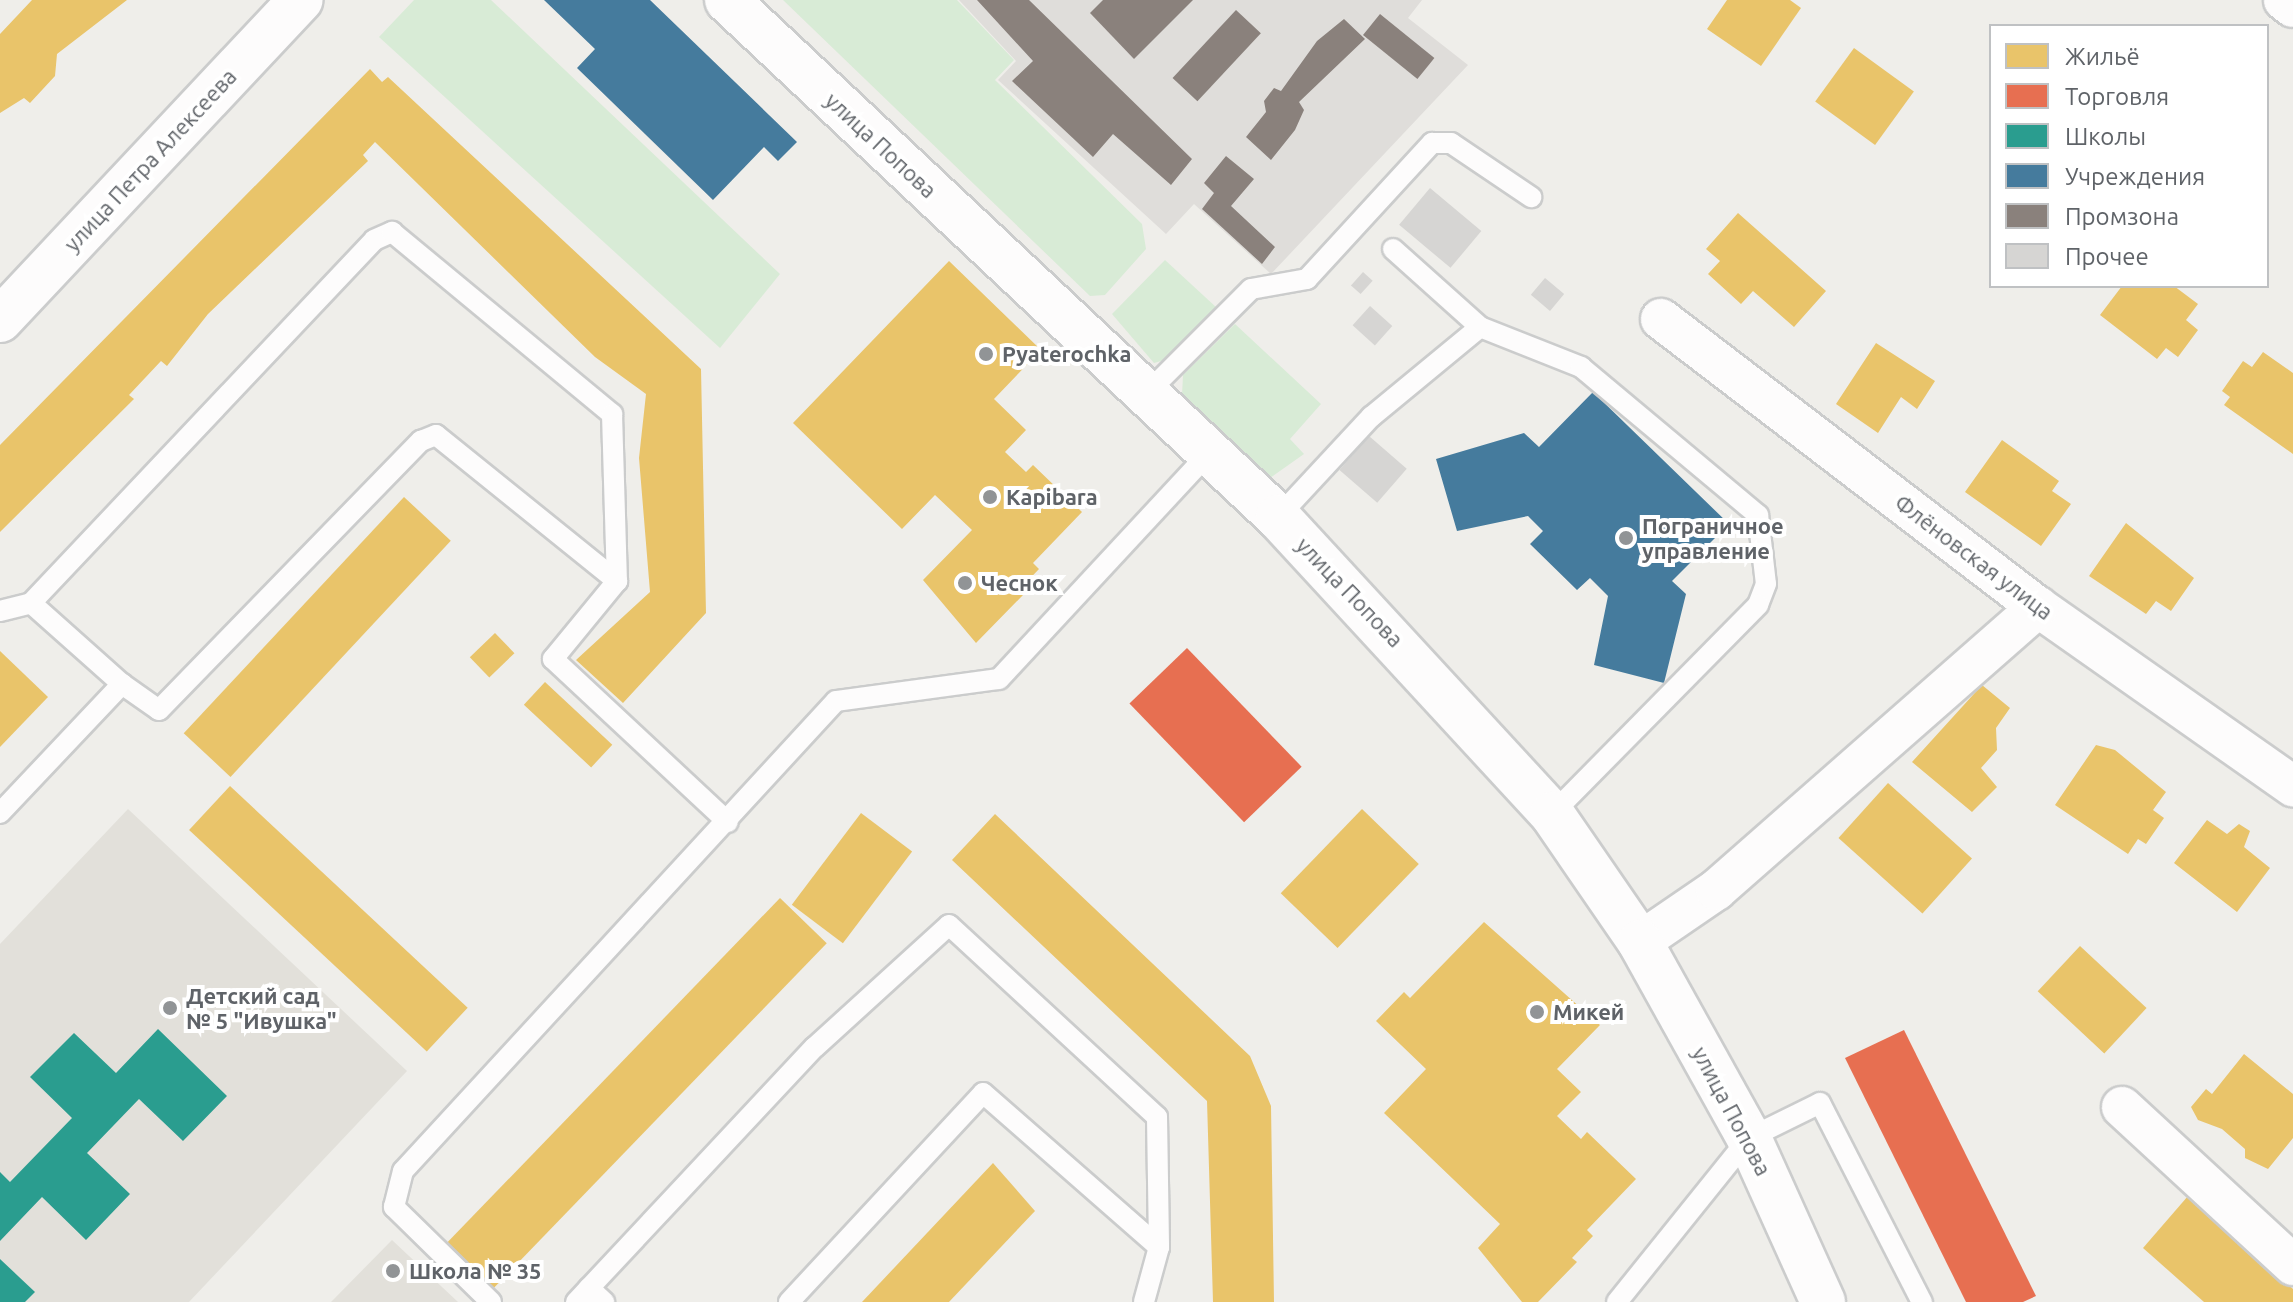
<!DOCTYPE html>
<meta charset="utf-8">
<style>
body{margin:0}
#map{position:relative;width:2293px;height:1302px;overflow:hidden;background:#efeeea;font-family:Ubuntu,sans-serif}
div>[style]{position:absolute}
[style*='--x']{left:calc(var(--x)*1px);top:calc(var(--y)*1px);width:calc(var(--w)*1px);rotate:calc(var(--a)*1deg)}
.industrial>*{inset:0;background:#dfddda}
.education>*{inset:0;background:#e2e0da}
.green>*{inset:0;background:#d8ebd6}
.homes>*{inset:0;background:#e9c46a;transform-origin:0 0}
.shops>*{inset:0;background:#e76f51;transform-origin:0 0}
.schools>*{inset:0;background:#2a9d8f}
.public>*{inset:0;background:#457b9d}
.industry>*{inset:0;background:#8a817c;transform-origin:0 0}
.building>*{inset:0;background:#d6d5d3;transform-origin:0 0}
.roads{filter:drop-shadow(2px 0 #cbcccc) drop-shadow(-2px 0 #cbcccc) drop-shadow(0 2px #cbcccc) drop-shadow(0 -2px #cbcccc)}
.lane>*{height:20px;margin:-10px;padding:0 10px;transform-origin:10px;border-radius:10px;background:#fdfcfc}
.street>*{height:40px;margin:-20px;padding:0 20px;transform-origin:20px;border-radius:20px;background:#fdfcfc}
.secondary>*{height:44px;margin:-22px;padding:0 22px;transform-origin:22px;border-radius:22px;background:#fdfcfc}
.dots>*{width:22px;height:22px;translate:-50% -50%;box-sizing:border-box;border:4px solid #fff;border-radius:50%}
span{translate:-50% -50%;white-space:nowrap;text-align:center;line-height:1.15;-webkit-text-stroke:8px #fff;paint-order:stroke}
.street-label{font-size:22px;color:#5f6368}
.poi-label{font-size:22px;color:#5f6368;font-weight:700}
.left{translate:0 -50%;text-align:left}
.legend{position:absolute;left:1989px;top:24px;width:280px;height:264px;box-sizing:border-box;background:#fff;border:2px solid #bfc1c3;margin:0;padding:10px 14px;list-style:none;font-size:24px;color:#5f6368}
.legend li{display:flex;align-items:center;gap:16px;height:40px}
.legend b{width:40px;border:2px solid #bfc1c3}
</style>
<div id="map">
<div class="industrial">
<i style="clip-path:polygon(959px 0,1422px 0,1408px 18px,1468px 65px,1271px 274px,1194px 204px,1166px 234px,998px 80px,1016px 61px)"></i>
</div>
<div class="education">
<i style="clip-path:polygon(128px 809px,407px 1071px,189px 1302px,0 1302px,0 944px)"></i>
<i style="clip-path:polygon(392px 1240px,458px 1302px,331px 1302px)"></i>
</div>
<div class="green">
<i style="clip-path:polygon(414px 0,491px 0,780px 274px,720px 348px,379px 37px)"></i>
<i style="clip-path:polygon(783px 0,957px 0,1014px 60px,995px 80px,1142px 224px,1146px 249px,1105px 295px,1090px 296px)"></i>
<i style="clip-path:polygon(1165px 260px,1217px 308px,1168px 359px,1154px 363px,1112px 314px)"></i>
<i style="clip-path:polygon(1235px 324px,1321px 404px,1290px 439px,1304px 454px,1270px 478px,1182px 395px,1183px 375px)"></i>
</div>
<div class="homes">
<i style="clip-path:polygon(32px 0,127px 0,57px 54px,55px 76px,30px 103px,24px 98px,0 113px,0 34px)"></i>
<i style="clip-path:polygon(1727px 0,1790px 0,1801px 8px,1761px 66px,1707px 29px)"></i>
<i style="left:1854px;top:48px;width:74px;height:66px;rotate:36deg"></i>
<i style="clip-path:polygon(370px 69px,382px 82px,388px 77px,701px 369px,706px 613px,623px 703px,576px 660px,650px 592px,639px 458px,646px 394px,595px 357px,375px 142px,363px 155px,368px 161px,208px 314px,167px 366px,161px 361px,129px 395px,134px 399px,0 532px,0 445px)"></i>
<i style="clip-path:polygon(1738px 213px,1826px 291px,1794px 327px,1753px 291px,1741px 304px,1708px 274px,1720px 261px,1706px 249px)"></i>
<i style="clip-path:polygon(949px 261px,1041px 350px,994px 399px,1026px 430px,1005px 452px,1026px 472px,1033px 465px,1082px 512px,1033px 563px,1039px 569px,1018px 591px,1023px 595px,976px 643px,923px 580px,972px 530px,935px 495px,902px 529px,793px 423px)"></i>
<i style="clip-path:polygon(2122px 286px,2174px 286px,2198px 304px,2186px 320px,2198px 330px,2178px 357px,2166px 348px,2157px 359px,2100px 315px)"></i>
<i style="clip-path:polygon(1876px 343px,1935px 381px,1917px 409px,1901px 397px,1878px 433px,1836px 404px)"></i>
<i style="clip-path:polygon(2263px 352px,2293px 373px,2293px 454px,2224px 405px,2230px 397px,2222px 391px,2243px 361px,2252px 367px)"></i>
<i style="clip-path:polygon(2002px 440px,2059px 481px,2052px 491px,2071px 504px,2041px 546px,1965px 492px)"></i>
<i style="left:404px;top:497px;width:64px;height:323px;rotate:43deg"></i>
<i style="clip-path:polygon(2126px 523px,2194px 578px,2171px 611px,2156px 601px,2146px 614px,2089px 576px)"></i>
<i style="left:495px;top:633px;width:28px;height:35px;rotate:46deg"></i>
<i style="clip-path:polygon(0 651px,48px 697px,0 747px)"></i>
<i style="left:545px;top:682px;width:92px;height:31px;rotate:43deg"></i>
<i style="clip-path:polygon(1982px 685px,2010px 708px,1996px 728px,1997px 750px,1981px 768px,1997px 787px,1972px 812px,1912px 762px)"></i>
<i style="clip-path:polygon(2096px 745px,2115px 750px,2166px 792px,2153px 810px,2164px 818px,2146px 844px,2138px 839px,2128px 854px,2055px 805px)"></i>
<i style="left:1888px;top:783px;width:113px;height:74px;rotate:42deg"></i>
<i style="left:230px;top:786px;width:325px;height:60px;rotate:43deg"></i>
<i style="left:1362px;top:809px;width:79px;height:117px;rotate:44deg"></i>
<i style="left:861px;top:813px;width:64px;height:115px;rotate:37deg"></i>
<i style="clip-path:polygon(995px 814px,1250px 1056px,1271px 1106px,1274px 1302px,1213px 1302px,1207px 1101px,952px 860px)"></i>
<i style="clip-path:polygon(2207px 820px,2227px 834px,2239px 824px,2250px 831px,2244px 847px,2270px 868px,2237px 912px,2174px 863px)"></i>
<i style="left:780px;top:898px;width:65px;height:486px;rotate:44deg"></i>
<i style="clip-path:polygon(1484px 922px,1600px 1025px,1557px 1069px,1581px 1092px,1557px 1116px,1581px 1139px,1587px 1132px,1636px 1179px,1587px 1230px,1593px 1236px,1572px 1258px,1577px 1262px,1538px 1302px,1522px 1302px,1478px 1248px,1500px 1224px,1384px 1113px,1426px 1069px,1376px 1021px,1404px 992px,1410px 998px)"></i>
<i style="left:2080px;top:946px;width:91px;height:62px;rotate:43deg"></i>
<i style="clip-path:polygon(2244px 1054px,2293px 1094px,2293px 1138px,2268px 1169px,2245px 1158px,2245px 1149px,2222px 1129px,2198px 1120px,2191px 1107px,2206px 1089px,2212px 1094px)"></i>
<i style="clip-path:polygon(993px 1163px,1035px 1211px,949px 1302px,862px 1302px)"></i>
<i style="clip-path:polygon(2188px 1196px,2293px 1289px,2293px 1302px,2204px 1302px,2143px 1248px)"></i>
</div>
<div class="shops">
<i style="left:1187px;top:648px;width:165px;height:80px;rotate:46deg"></i>
<i style="clip-path:polygon(1904px 1030px,2036px 1296px,2023px 1302px,1966px 1302px,1845px 1058px)"></i>
</div>
<div class="schools">
<i style="clip-path:polygon(158px 1029px,227px 1096px,183px 1141px,139px 1099px,87px 1153px,130px 1194px,86px 1240px,42px 1197px,0 1241px,0 1172px,10px 1182px,72px 1118px,30px 1077px,74px 1033px,116px 1073px)"></i>
<i style="clip-path:polygon(0 1259px,35px 1292px,25px 1302px,0 1302px)"></i>
</div>
<div class="public">
<i style="clip-path:polygon(544px 0,650px 0,797px 142px,778px 161px,764px 147px,713px 200px,577px 68px,595px 49px)"></i>
<i style="clip-path:polygon(1593px 392px,1729px 524px,1672px 581px,1686px 594px,1664px 683px,1594px 665px,1608px 596px,1590px 578px,1577px 590px,1530px 544px,1543px 531px,1528px 516px,1457px 531px,1436px 459px,1524px 433px,1539px 447px)"></i>
</div>
<div class="industry">
<i style="clip-path:polygon(977px 0,1029px 0,1192px 159px,1171px 185px,1113px 134px,1093px 157px,1012px 81px,1033px 61px)"></i>
<i style="clip-path:polygon(1103px 0,1193px 0,1134px 59px,1090px 13px)"></i>
<i style="left:1236px;top:10px;width:34px;height:93px;rotate:43deg"></i>
<i style="left:1380px;top:14px;width:70px;height:27px;rotate:39deg"></i>
<i style="clip-path:polygon(1344px 19px,1365px 39px,1299px 102px,1304px 110px,1295px 130px,1271px 160px,1246px 137px,1266px 112px,1264px 101px,1274px 88px,1281px 91px,1317px 41px)"></i>
<i style="clip-path:polygon(1226px 156px,1254px 179px,1231px 206px,1275px 247px,1262px 264px,1202px 209px,1214px 193px,1204px 183px)"></i>
</div>
<div class="building">
<i style="left:1430px;top:188px;width:67px;height:48px;rotate:40deg"></i>
<i style="left:1363px;top:272px;width:13px;height:18px;rotate:42deg"></i>
<i style="left:1545px;top:278px;width:25px;height:22px;rotate:40deg"></i>
<i style="left:1370px;top:306px;width:30px;height:26px;rotate:42deg"></i>
<i style="left:1369px;top:436px;width:50px;height:45px;rotate:41deg"></i>
</div>
<div class="roads">
<div class="lane">
<i style="--x:1393;--y:249;--w:117;--a:41.9"></i>
<i style="--x:1147;--y:393;--w:147;--a:-45"></i>
<i style="--x:1251;--y:289;--w:57;--a:-10.1"></i>
<i style="--x:1307;--y:279;--w:185;--a:-47.4"></i>
<i style="--x:1432;--y:143;--w:19;--a:0"></i>
<i style="--x:1451;--y:143;--w:97;--a:34"></i>
<i style="--x:1278;--y:517;--w:137;--a:-47.1"></i>
<i style="--x:1371;--y:417;--w:141;--a:-39.5"></i>
<i style="--x:1480;--y:327;--w:109;--a:21.6"></i>
<i style="--x:1581;--y:367;--w:231;--a:39.9"></i>
<i style="--x:1758;--y:515;--w:69;--a:83.4"></i>
<i style="--x:1766;--y:584;--w:22;--a:111"></i>
<i style="--x:1758;--y:605;--w:293;--a:134.6"></i>
<i style="--x:31;--y:603;--w:122;--a:41.7"></i>
<i style="--x:0;--y:611;--w:32;--a:-14"></i>
<i style="--x:31;--y:603;--w:499;--a:-46.6"></i>
<i style="--x:374;--y:240;--w:20;--a:-24"></i>
<i style="--x:392;--y:232;--w:286;--a:39.6"></i>
<i style="--x:612;--y:414;--w:167;--a:88.3"></i>
<i style="--x:0;--y:813;--w:178;--a:-46.6"></i>
<i style="--x:122;--y:684;--w:45;--a:35.1"></i>
<i style="--x:159;--y:710;--w:376;--a:-45.8"></i>
<i style="--x:421;--y:441;--w:16;--a:-22"></i>
<i style="--x:436;--y:435;--w:233;--a:38.9"></i>
<i style="--x:617;--y:581;--w:101;--a:129.4"></i>
<i style="--x:553;--y:659;--w:239;--a:43"></i>
<i style="--x:589;--y:1288;--w:21;--a:43"></i>
<i style="--x:491;--y:1302;--w:136;--a:-135.6"></i>
<i style="--x:394;--y:1207;--w:37;--a:-76"></i>
<i style="--x:403;--y:1171;--w:639;--a:-47.35"></i>
<i style="--x:836;--y:701;--w:164;--a:-7.7"></i>
<i style="--x:999;--y:679;--w:307;--a:-47.1"></i>
<i style="--x:576;--y:1302;--w:349;--a:-46.9"></i>
<i style="--x:815;--y:1047;--w:181;--a:-42.3"></i>
<i style="--x:949;--y:925;--w:283;--a:42.7"></i>
<i style="--x:1157;--y:1117;--w:130;--a:89.1"></i>
<i style="--x:1159;--y:1247;--w:57;--a:105.3"></i>
<i style="--x:789;--y:1302;--w:285;--a:-47.1"></i>
<i style="--x:983;--y:1093;--w:234;--a:41.2"></i>
<i style="--x:1617;--y:1302;--w:211;--a:-51.2"></i>
<i style="--x:1749;--y:1138;--w:79;--a:-26.2"></i>
<i style="--x:1820;--y:1103;--w:224;--a:62.9"></i>
</div>
<div class="street">
<i style="--x:2284;--y:0;--w:11;--a:38"></i>
<i style="--x:1661;--y:319;--w:474;--a:37.4"></i>
<i style="--x:2038;--y:607;--w:312;--a:35.1"></i>
<i style="--x:1640;--y:942;--w:92;--a:-34.4"></i>
<i style="--x:1716;--y:890;--w:429;--a:-41.3"></i>
<i style="--x:2122;--y:1107;--w:233;--a:42.7"></i>
</div>
<div class="secondary">
<i style="--x:727;--y:0;--w:756;--a:43.18"></i>
<i style="--x:1278;--y:517;--w:404;--a:47.3"></i>
<i style="--x:1552;--y:814;--w:155;--a:55.5"></i>
<i style="--x:1640;--y:942;--w:224;--a:60.9"></i>
<i style="--x:1749;--y:1138;--w:180;--a:65.7"></i>
<i style="--x:0;--y:320;--w:439;--a:-46.8"></i>
</div>
</div>
<div class="dots">
<i style="left:986px;top:354px;background:#919496"></i>
<i style="left:990px;top:497px;background:#919496"></i>
<i style="left:1626px;top:538px;background:#919496"></i>
<i style="left:965px;top:583px;background:#919496"></i>
<i style="left:170px;top:1008px;background:#919496"></i>
<i style="left:1537px;top:1012px;background:#919496"></i>
<i style="left:393px;top:1271px;background:#919496"></i>
</div>
<div class="street-label">
<span style="left:881px;top:145px;rotate:43deg">улица Попова</span>
<span style="left:150px;top:160px;rotate:-47deg">улица Петра Алексеева</span>
<span style="left:1974px;top:557px;rotate:37deg">Флёновская улица</span>
<span style="left:1350px;top:592px;rotate:46deg">улица Попова</span>
<span style="left:1732px;top:1111px;rotate:62deg">улица Попова</span>
</div>
<div class="poi-label">
<span class="left" style="left:1002px;top:354px">Pyaterochka</span>
<span class="left" style="left:1006px;top:497px">Kapibara</span>
<span class="left" style="left:1642px;top:538px">Пограничное<br>управление</span>
<span class="left" style="left:981px;top:583px">Чеснок</span>
<span class="left" style="left:186px;top:1008px">Детский сад<br>№ 5 "Ивушка"</span>
<span class="left" style="left:1553px;top:1012px">Микей</span>
<span class="left" style="left:409px;top:1271px">Школа № 35</span>
</div>
<ul class="legend">
<li><b style="height:22px;background:#e9c46a"></b>Жильё</li>
<li><b style="height:22px;background:#e76f51"></b>Торговля</li>
<li><b style="height:22px;background:#2a9d8f"></b>Школы</li>
<li><b style="height:22px;background:#457b9d"></b>Учреждения</li>
<li><b style="height:22px;background:#8a817c"></b>Промзона</li>
<li><b style="height:22px;background:#d6d5d3"></b>Прочее</li>
</ul>
</div>
